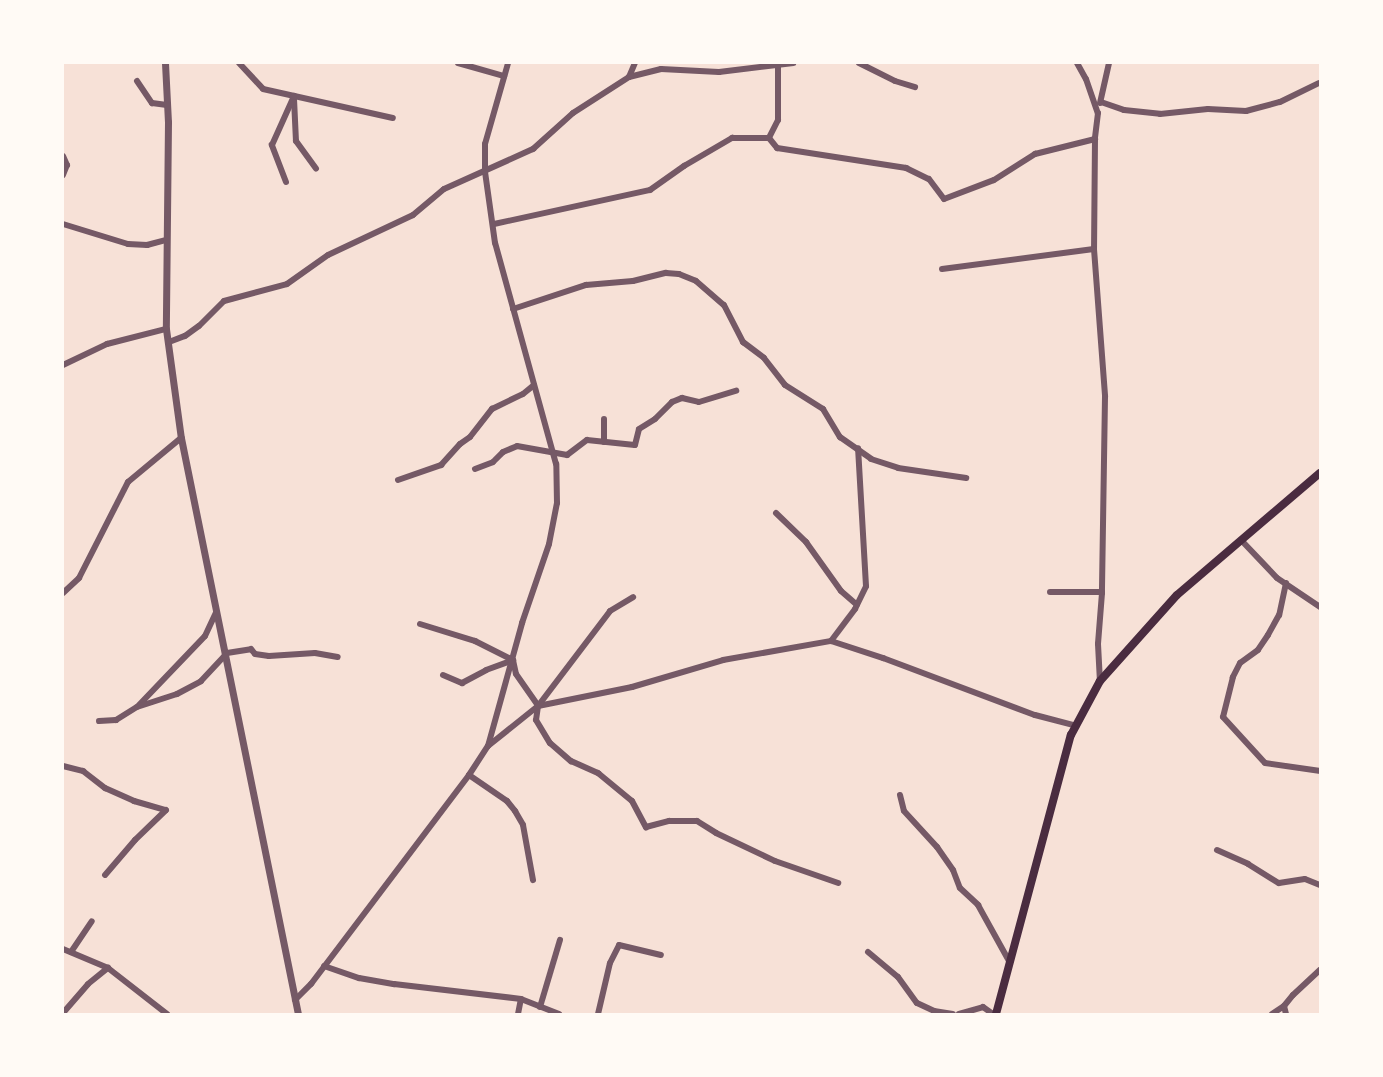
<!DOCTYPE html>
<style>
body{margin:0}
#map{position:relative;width:1383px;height:1077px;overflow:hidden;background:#f7e1d7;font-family:Montserrat,sans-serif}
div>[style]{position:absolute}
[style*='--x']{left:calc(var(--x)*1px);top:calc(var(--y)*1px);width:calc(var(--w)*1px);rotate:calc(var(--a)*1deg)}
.minor>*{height:6px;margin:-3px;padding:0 3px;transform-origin:3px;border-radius:3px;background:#755966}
.tertiary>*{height:7px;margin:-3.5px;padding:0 3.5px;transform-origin:3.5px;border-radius:3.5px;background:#755966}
.secondary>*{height:8px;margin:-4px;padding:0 4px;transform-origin:4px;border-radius:4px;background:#4a2c40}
span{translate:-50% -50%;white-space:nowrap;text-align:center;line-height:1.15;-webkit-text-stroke:6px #fffaf5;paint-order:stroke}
.frame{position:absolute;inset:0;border:64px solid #fffaf5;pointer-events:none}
</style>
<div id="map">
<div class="minor">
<i style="--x:239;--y:63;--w:35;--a:47"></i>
<i style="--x:263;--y:89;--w:133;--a:12.6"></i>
<i style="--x:458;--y:63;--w:48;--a:15.8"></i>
<i style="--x:859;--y:63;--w:40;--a:26.6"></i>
<i style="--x:895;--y:81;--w:21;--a:17"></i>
<i style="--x:1077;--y:63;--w:18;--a:61"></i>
<i style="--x:1086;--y:79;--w:36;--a:71"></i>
<i style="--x:1098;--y:113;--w:26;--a:97"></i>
<i style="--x:1095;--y:139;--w:110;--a:90.5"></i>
<i style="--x:1094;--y:249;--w:148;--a:85.7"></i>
<i style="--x:1105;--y:397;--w:196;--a:90.9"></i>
<i style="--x:1102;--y:593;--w:51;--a:94.5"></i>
<i style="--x:1098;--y:644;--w:37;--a:87"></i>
<i style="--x:778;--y:67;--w:53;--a:90"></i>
<i style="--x:778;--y:120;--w:20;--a:117"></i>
<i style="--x:769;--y:138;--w:13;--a:51"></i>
<i style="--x:777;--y:148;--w:131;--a:8.8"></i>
<i style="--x:906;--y:168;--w:25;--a:26"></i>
<i style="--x:929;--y:179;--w:25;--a:53"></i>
<i style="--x:944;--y:199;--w:53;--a:-20.8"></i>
<i style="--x:994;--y:180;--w:49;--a:-32.4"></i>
<i style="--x:1035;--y:154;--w:62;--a:-14"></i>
<i style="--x:629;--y:77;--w:15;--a:-67"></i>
<i style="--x:137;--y:81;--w:27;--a:56"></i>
<i style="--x:152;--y:103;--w:15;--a:8"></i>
<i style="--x:294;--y:99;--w:42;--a:87.3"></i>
<i style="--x:296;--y:141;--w:34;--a:54"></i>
<i style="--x:1101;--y:102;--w:24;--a:19"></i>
<i style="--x:1124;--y:110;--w:36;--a:6"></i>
<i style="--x:1160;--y:114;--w:48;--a:-5.9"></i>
<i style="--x:1208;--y:109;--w:38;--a:3"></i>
<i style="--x:1246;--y:111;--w:35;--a:-15"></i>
<i style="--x:1280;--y:102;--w:43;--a:-26"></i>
<i style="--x:1100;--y:103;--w:41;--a:-77.3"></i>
<i style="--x:63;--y:156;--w:10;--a:66"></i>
<i style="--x:67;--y:165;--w:11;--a:112"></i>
<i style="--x:286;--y:182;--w:40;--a:-111"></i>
<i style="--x:272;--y:145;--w:54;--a:-65.8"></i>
<i style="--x:63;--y:224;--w:68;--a:17.1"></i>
<i style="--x:128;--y:244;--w:19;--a:3"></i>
<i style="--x:147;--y:245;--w:20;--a:-15"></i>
<i style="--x:494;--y:224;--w:160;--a:-12.3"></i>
<i style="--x:650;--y:190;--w:42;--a:-35.2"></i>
<i style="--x:684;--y:166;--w:56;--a:-30.3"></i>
<i style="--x:732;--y:138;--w:37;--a:0"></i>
<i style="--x:942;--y:269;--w:153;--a:-7.5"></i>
<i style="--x:513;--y:309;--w:77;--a:-18.2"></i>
<i style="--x:586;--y:285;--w:47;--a:-4.9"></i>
<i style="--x:633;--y:281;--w:34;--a:-14"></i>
<i style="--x:666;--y:273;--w:13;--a:4"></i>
<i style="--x:679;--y:274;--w:18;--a:22"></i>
<i style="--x:696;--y:281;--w:37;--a:41"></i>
<i style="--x:724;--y:305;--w:42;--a:62.8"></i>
<i style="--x:743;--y:342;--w:26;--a:37"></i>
<i style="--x:764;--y:358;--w:34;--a:52"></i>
<i style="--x:785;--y:385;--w:45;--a:32.3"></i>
<i style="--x:823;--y:409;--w:33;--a:59"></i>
<i style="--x:840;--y:437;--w:38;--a:35"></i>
<i style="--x:871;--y:459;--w:28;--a:18"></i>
<i style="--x:898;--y:468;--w:69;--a:8.4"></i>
<i style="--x:169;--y:342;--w:17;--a:-21"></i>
<i style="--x:185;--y:336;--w:17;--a:-36"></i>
<i style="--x:199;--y:326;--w:35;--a:-45"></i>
<i style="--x:224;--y:301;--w:65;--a:-15.1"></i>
<i style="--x:287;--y:284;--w:50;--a:-35.3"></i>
<i style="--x:328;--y:255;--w:94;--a:-25.2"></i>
<i style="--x:413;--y:215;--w:40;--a:-40"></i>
<i style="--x:444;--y:189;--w:98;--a:-24.2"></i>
<i style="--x:533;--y:149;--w:54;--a:-42"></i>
<i style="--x:573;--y:113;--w:67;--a:-32.7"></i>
<i style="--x:629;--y:77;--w:33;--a:-14"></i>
<i style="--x:661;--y:69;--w:58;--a:3"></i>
<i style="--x:719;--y:72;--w:75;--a:-6.9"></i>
<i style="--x:63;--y:365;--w:49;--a:-25.5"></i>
<i style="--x:107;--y:344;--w:61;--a:-14.3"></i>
<i style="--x:604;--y:442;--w:23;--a:-90"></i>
<i style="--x:475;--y:469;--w:19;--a:-21"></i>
<i style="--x:493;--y:462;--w:14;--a:-45"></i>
<i style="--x:503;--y:452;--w:15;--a:-23"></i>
<i style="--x:517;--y:446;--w:51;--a:10.2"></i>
<i style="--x:567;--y:455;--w:25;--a:-37"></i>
<i style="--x:587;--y:440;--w:48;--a:5.9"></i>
<i style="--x:635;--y:445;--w:16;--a:-76"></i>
<i style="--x:639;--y:429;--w:19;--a:-32"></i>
<i style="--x:655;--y:419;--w:24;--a:-45"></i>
<i style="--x:672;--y:402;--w:11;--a:-22"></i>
<i style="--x:682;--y:398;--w:17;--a:13"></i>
<i style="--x:699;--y:402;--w:39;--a:-17"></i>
<i style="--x:398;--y:480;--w:46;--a:-19.2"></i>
<i style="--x:441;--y:465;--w:28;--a:-48"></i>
<i style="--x:460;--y:444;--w:12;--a:-35"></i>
<i style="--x:470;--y:437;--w:36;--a:-52"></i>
<i style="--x:492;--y:409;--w:34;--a:-26"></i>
<i style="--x:523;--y:394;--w:14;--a:-39"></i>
<i style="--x:776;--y:513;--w:42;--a:44"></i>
<i style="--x:806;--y:542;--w:60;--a:54.5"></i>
<i style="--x:841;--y:591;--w:21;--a:41"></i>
<i style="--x:1241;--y:540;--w:52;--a:46.5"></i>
<i style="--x:1277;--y:578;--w:52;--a:34"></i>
<i style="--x:1286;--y:583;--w:33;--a:102"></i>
<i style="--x:1279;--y:615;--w:23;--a:119"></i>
<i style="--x:1268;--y:635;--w:18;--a:124"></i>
<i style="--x:1258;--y:650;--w:22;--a:144"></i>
<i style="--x:1240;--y:663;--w:16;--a:117"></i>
<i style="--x:1233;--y:677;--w:41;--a:104"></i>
<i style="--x:1223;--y:717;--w:62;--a:47.6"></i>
<i style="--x:1265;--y:763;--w:56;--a:8.3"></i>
<i style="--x:1050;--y:592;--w:52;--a:0"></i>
<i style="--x:63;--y:593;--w:22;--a:-43"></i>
<i style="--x:79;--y:578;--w:108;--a:-63"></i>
<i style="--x:128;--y:482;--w:69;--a:-39.7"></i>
<i style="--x:420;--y:624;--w:58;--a:17.2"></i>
<i style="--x:475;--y:641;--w:42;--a:26.6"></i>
<i style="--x:513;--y:660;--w:14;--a:78"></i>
<i style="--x:516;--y:674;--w:39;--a:55"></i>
<i style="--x:538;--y:706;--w:14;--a:98"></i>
<i style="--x:536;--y:720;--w:27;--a:59"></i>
<i style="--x:550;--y:743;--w:28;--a:41"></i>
<i style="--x:571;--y:761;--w:30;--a:24"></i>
<i style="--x:598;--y:773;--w:44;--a:39.5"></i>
<i style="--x:632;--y:801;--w:30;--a:62"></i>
<i style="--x:646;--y:827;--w:24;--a:-15"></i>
<i style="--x:669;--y:821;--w:28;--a:0"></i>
<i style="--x:697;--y:821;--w:22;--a:32"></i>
<i style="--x:716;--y:833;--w:65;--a:25.4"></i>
<i style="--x:775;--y:861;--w:67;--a:19.2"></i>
<i style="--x:831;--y:641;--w:40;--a:-53"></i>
<i style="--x:855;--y:609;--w:25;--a:-64"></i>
<i style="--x:866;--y:586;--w:138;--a:-93.3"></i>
<i style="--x:443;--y:675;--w:21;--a:23"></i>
<i style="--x:462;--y:683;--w:27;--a:-28"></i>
<i style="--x:486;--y:670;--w:29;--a:-20"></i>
<i style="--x:139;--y:705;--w:95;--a:-46.3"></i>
<i style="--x:205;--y:636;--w:26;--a:-65"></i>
<i style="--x:538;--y:706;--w:96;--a:-11.4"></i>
<i style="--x:632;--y:687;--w:95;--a:-16.5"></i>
<i style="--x:723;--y:660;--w:110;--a:-10"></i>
<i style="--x:831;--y:641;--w:55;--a:18.1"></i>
<i style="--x:883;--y:658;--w:162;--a:20.6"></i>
<i style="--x:1035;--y:715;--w:43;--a:14.7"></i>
<i style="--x:99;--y:721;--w:17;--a:-3"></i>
<i style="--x:116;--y:720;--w:25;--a:-32"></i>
<i style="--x:137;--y:707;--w:42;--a:-18"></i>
<i style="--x:177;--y:694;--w:27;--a:-28"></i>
<i style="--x:201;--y:681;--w:38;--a:-47"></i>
<i style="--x:227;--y:653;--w:24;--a:-9"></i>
<i style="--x:251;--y:649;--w:6;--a:51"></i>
<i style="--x:255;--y:654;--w:14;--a:8"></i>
<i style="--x:269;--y:656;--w:46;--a:-3.7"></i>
<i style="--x:315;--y:653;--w:23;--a:10"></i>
<i style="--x:488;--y:746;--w:64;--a:-38.7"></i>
<i style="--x:538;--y:706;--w:119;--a:-52.8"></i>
<i style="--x:610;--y:611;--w:27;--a:-31"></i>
<i style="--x:63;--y:766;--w:21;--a:14"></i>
<i style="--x:83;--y:771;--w:28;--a:38"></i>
<i style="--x:105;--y:788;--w:32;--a:24"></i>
<i style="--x:134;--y:801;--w:33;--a:16"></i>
<i style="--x:166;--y:810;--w:43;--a:135.9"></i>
<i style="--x:135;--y:840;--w:46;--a:130.6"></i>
<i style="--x:469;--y:775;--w:46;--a:34.4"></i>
<i style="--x:507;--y:801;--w:13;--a:51"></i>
<i style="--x:515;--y:811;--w:16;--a:60"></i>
<i style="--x:523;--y:825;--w:56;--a:79.7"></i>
<i style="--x:900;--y:795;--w:16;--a:76"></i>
<i style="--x:904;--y:811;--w:49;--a:47.5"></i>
<i style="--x:937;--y:847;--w:28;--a:55"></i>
<i style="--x:953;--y:870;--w:19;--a:69"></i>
<i style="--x:960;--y:888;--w:25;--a:43"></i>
<i style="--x:978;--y:905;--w:64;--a:61"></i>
<i style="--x:1217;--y:850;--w:34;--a:24"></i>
<i style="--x:1248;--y:864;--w:36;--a:32"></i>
<i style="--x:1279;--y:883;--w:26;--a:-9"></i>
<i style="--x:1305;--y:879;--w:16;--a:22"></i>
<i style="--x:63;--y:949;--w:49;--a:22.9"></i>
<i style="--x:108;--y:968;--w:75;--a:37.9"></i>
<i style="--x:71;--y:952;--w:37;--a:-56"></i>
<i style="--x:868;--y:952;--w:39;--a:40"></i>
<i style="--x:898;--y:977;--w:32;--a:54"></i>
<i style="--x:917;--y:1003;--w:19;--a:25"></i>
<i style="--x:934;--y:1011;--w:19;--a:9"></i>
<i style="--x:324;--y:966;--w:37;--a:19"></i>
<i style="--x:359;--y:978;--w:36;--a:10"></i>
<i style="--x:394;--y:984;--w:128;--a:6.7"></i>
<i style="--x:521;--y:999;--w:41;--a:21.5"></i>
<i style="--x:295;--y:1000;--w:23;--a:-45"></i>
<i style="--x:311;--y:984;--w:262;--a:-52.9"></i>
<i style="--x:469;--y:775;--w:35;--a:-57"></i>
<i style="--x:488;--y:746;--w:128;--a:-74.5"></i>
<i style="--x:522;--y:623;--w:83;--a:-71.1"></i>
<i style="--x:549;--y:544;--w:42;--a:-79"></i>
<i style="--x:557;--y:503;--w:39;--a:-91"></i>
<i style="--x:556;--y:464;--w:229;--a:-105.4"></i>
<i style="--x:495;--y:243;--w:72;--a:-98"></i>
<i style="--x:485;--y:172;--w:28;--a:-90"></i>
<i style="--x:485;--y:144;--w:84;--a:-74.1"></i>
<i style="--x:540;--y:1007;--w:70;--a:-73.4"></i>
<i style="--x:63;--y:1013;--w:38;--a:-49"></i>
<i style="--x:88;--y:984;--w:26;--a:-39"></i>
<i style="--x:518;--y:1014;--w:15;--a:-79"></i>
<i style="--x:598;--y:1014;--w:52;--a:-76.8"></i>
<i style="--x:610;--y:963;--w:20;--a:-63"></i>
<i style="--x:619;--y:945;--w:43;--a:13.4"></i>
<i style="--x:959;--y:1014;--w:25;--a:-16"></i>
<i style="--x:983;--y:1007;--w:12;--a:35"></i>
<i style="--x:1272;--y:1014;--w:14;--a:-34"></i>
<i style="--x:1286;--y:1014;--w:8;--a:-104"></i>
<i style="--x:1284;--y:1006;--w:14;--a:-51"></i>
<i style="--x:1293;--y:995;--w:37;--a:-43"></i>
</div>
<div class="tertiary">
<i style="--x:165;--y:63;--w:59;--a:87.1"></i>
<i style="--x:168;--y:122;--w:207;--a:90.6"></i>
<i style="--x:166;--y:329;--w:110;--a:82.2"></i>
<i style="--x:181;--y:438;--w:588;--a:78.52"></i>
</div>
<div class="secondary">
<i style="--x:996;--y:1014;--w:289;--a:-75"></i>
<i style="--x:1071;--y:735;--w:61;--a:-61.8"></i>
<i style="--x:1100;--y:681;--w:115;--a:-48.2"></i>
<i style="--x:1177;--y:595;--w:188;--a:-40.5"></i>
</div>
<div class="frame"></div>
</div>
